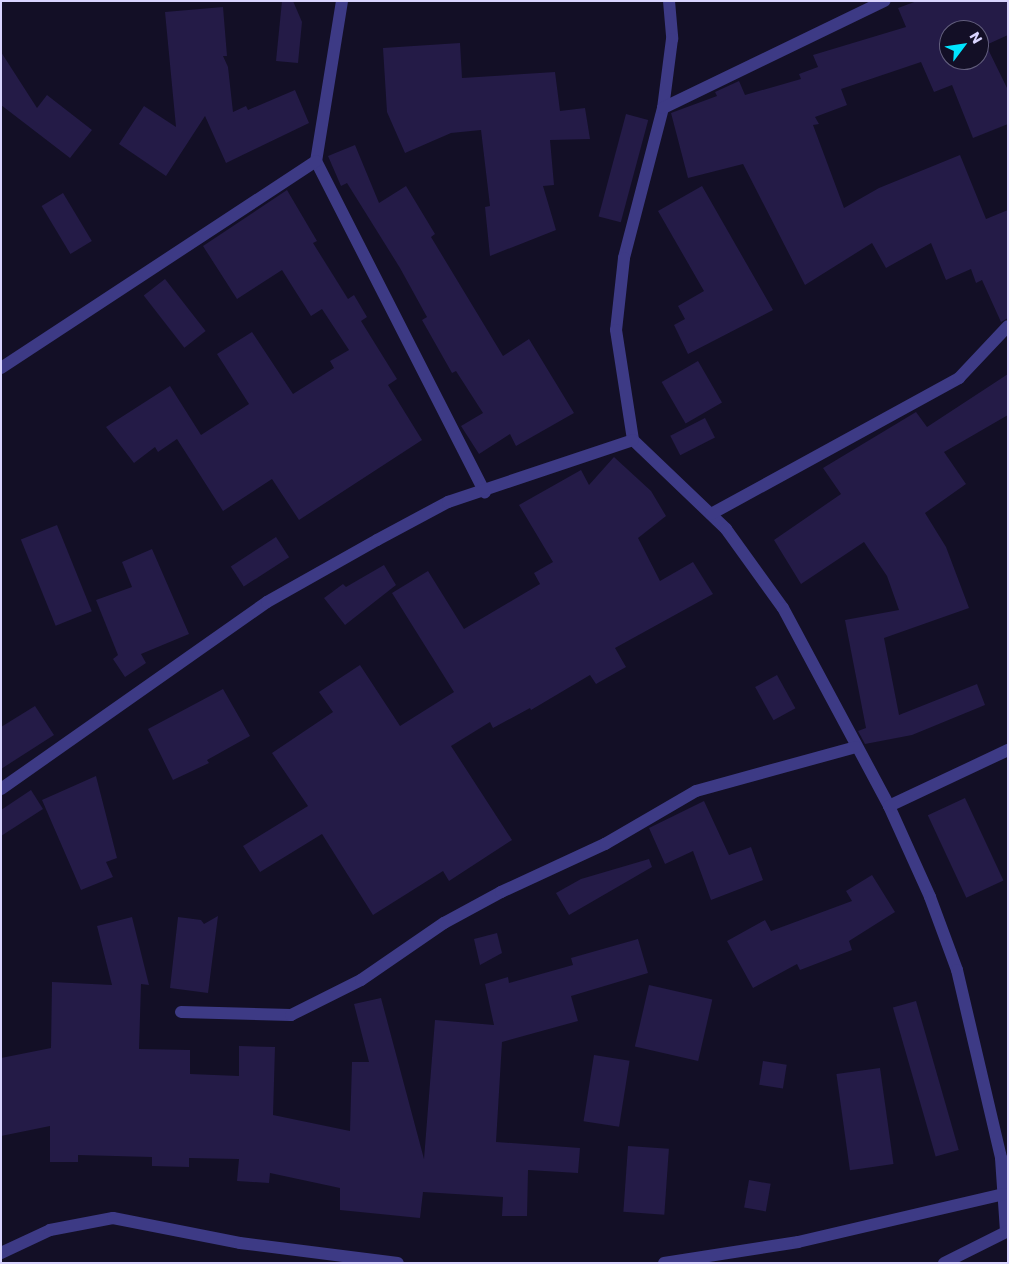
<!DOCTYPE html>
<style>
body{margin:0}
#map{position:relative;width:1009px;height:1264px;overflow:hidden;background:#130f26;font-family:Poppins,sans-serif}
div>[style]{position:absolute}
[style*='--x']{left:calc(var(--x)*1px);top:calc(var(--y)*1px);width:calc(var(--w)*1px);rotate:calc(var(--a)*1deg)}
.building>*{inset:0;background:#241b47;transform-origin:0 0}
.minor>*{height:12px;margin:-6px;padding:0 6px;transform-origin:6px;border-radius:6px;background:#3d3a85}
span{translate:-50% -50%;white-space:nowrap;text-align:center;line-height:1.15;-webkit-text-stroke:4px #130f26;paint-order:stroke}
.frame{position:absolute;inset:0;border:2px solid #d9d4ff;pointer-events:none}
.north{position:absolute;left:939px;top:20px;width:50px;height:50px;box-sizing:border-box;background:#130f26;border:1px solid #625e7d;border-radius:50%;rotate:59deg;font-size:14px;font-weight:700;line-height:20px;text-align:center;color:#d9d4ff}
.north::after{content:'';display:block;margin:auto;width:18px;height:22px;background:#00e5ff;clip-path:polygon(50% 0,100% 100%,50% 72%,0 100%)}
</style>
<div id="map">
<div class="building">
<i style="clip-path:polygon(282px 1px,293px 1px,302px 22px,298px 63px,276px 61px)"></i>
<i style="clip-path:polygon(evenodd,917px 1px,1008px 1px,1008px 35px,986px 45px,1008px 90px,1008px 124px,973px 138px,952px 85px,934px 92px,921px 62px,841px 89px,847px 105px,815px 117px,819px 124px,813px 125px,844px 208px,879px 188px,960px 155px,986px 219px,1008px 210px,1008px 318px,1001px 322px,982px 280px,976px 283px,971px 269px,946px 280px,931px 243px,886px 268px,872px 243px,805px 285px,743px 164px,688px 178px,671px 113px,717px 96px,715px 92px,739px 81px,745px 95px,801px 79px,799px 74px,818px 67px,813px 55px,906px 27px,898px 8px,917px 1px,949px 30px,979px 30px,979px 60px,949px 60px,949px 30px)"></i>
<i style="clip-path:polygon(223px 7px,227px 56px,223px 56px,228px 67px,233px 112px,246px 106px,248px 110px,295px 90px,309px 123px,226px 163px,205px 116px,166px 176px,119px 144px,144px 106px,176px 127px,165px 12px)"></i>
<i style="clip-path:polygon(460px 43px,462px 78px,555px 72px,560px 111px,585px 108px,590px 139px,550px 140px,554px 185px,543px 186px,556px 230px,490px 256px,485px 207px,490px 206px,481px 130px,451px 133px,405px 153px,387px 112px,383px 48px)"></i>
<i style="clip-path:polygon(1px 52px,37px 108px,47px 95px,92px 130px,70px 158px,1px 105px)"></i>
<i style="left:626px;top:114px;width:23px;height:106px;rotate:15deg"></i>
<i style="clip-path:polygon(355px 145px,379px 203px,406px 186px,435px 234px,431px 237px,503px 356px,529px 339px,574px 413px,516px 446px,510px 434px,479px 454px,461px 426px,483px 413px,456px 371px,452px 373px,422px 320px,427px 317px,400px 268px,347px 183px,341px 186px,328px 156px)"></i>
<i style="clip-path:polygon(702px 186px,773px 310px,688px 354px,674px 325px,685px 319px,678px 306px,704px 291px,658px 211px)"></i>
<i style="clip-path:polygon(287px 190px,317px 241px,313px 243px,348px 299px,354px 295px,367px 317px,361px 321px,397px 379px,388px 385px,422px 440px,299px 520px,272px 479px,223px 511px,177px 439px,158px 452px,155px 447px,134px 463px,106px 427px,170px 386px,201px 435px,249px 404px,217px 354px,252px 332px,293px 394px,334px 368px,330px 361px,349px 350px,322px 309px,311px 316px,282px 270px,237px 299px,203px 246px)"></i>
<i style="left:63px;top:193px;width:56px;height:25px;rotate:59deg"></i>
<i style="left:165px;top:279px;width:66px;height:27px;rotate:52deg"></i>
<i style="left:698px;top:361px;width:48px;height:42px;rotate:60deg"></i>
<i style="clip-path:polygon(1008px 374px,1008px 415px,944px 452px,966px 484px,925px 513px,946px 547px,969px 608px,884px 638px,899px 715px,977px 684px,985px 705px,912px 735px,865px 744px,858px 731px,866px 728px,845px 620px,899px 610px,887px 576px,864px 542px,801px 584px,774px 540px,841px 494px,823px 468px,916px 412px,927px 427px)"></i>
<i style="left:705px;top:418px;width:22px;height:39px;rotate:63deg"></i>
<i style="clip-path:polygon(614px 457px,651px 491px,666px 516px,638px 538px,660px 581px,693px 562px,713px 594px,615px 648px,626px 667px,596px 684px,590px 675px,531px 710px,530px 708px,493px 728px,490px 722px,451px 746px,512px 840px,449px 881px,443px 871px,373px 915px,322px 834px,260px 872px,243px 846px,308px 806px,272px 753px,333px 712px,319px 692px,360px 665px,400px 726px,454px 692px,392px 593px,428px 571px,464px 629px,540px 584px,534px 573px,553px 562px,519px 505px,581px 470px,589px 485px)"></i>
<i style="left:57px;top:525px;width:93px;height:39px;rotate:68deg"></i>
<i style="left:276px;top:537px;width:24px;height:54px;rotate:57deg"></i>
<i style="clip-path:polygon(152px 549px,189px 634px,141px 654px,146px 663px,125px 677px,113px 659px,118px 655px,96px 600px,132px 587px,122px 562px)"></i>
<i style="clip-path:polygon(384px 565px,396px 585px,345px 625px,324px 598px,343px 584px,346px 587px)"></i>
<i style="left:777px;top:675px;width:38px;height:25px;rotate:61deg"></i>
<i style="clip-path:polygon(223px 689px,250px 736px,207px 760px,209px 763px,173px 780px,148px 729px)"></i>
<i style="clip-path:polygon(35px 706px,54px 735px,1px 769px,1px 727px)"></i>
<i style="clip-path:polygon(96px 776px,117px 858px,106px 862px,113px 877px,81px 890px,42px 800px)"></i>
<i style="clip-path:polygon(31px 790px,43px 809px,1px 836px,1px 810px)"></i>
<i style="left:965px;top:798px;width:91px;height:41px;rotate:65deg"></i>
<i style="clip-path:polygon(704px 801px,729px 855px,751px 847px,763px 880px,711px 900px,693px 851px,665px 864px,649px 828px)"></i>
<i style="clip-path:polygon(649px 859px,652px 867px,569px 915px,556px 893px,581px 879px)"></i>
<i style="clip-path:polygon(872px 875px,895px 912px,849px 941px,852px 950px,800px 970px,797px 964px,753px 988px,727px 941px,765px 920px,771px 931px,852px 901px,846px 891px)"></i>
<i style="clip-path:polygon(218px 916px,208px 993px,170px 988px,178px 917px,201px 920px,204px 924px)"></i>
<i style="clip-path:polygon(132px 917px,149px 985px,141px 984px,139px 1049px,190px 1050px,190px 1074px,239px 1076px,239px 1046px,275px 1047px,273px 1115px,350px 1131px,352px 1062px,369px 1062px,354px 1004px,381px 998px,424px 1159px,435px 1020px,494px 1025px,485px 984px,508px 977px,509px 983px,573px 965px,571px 958px,638px 939px,648px 973px,571px 996px,578px 1021px,502px 1042px,496px 1142px,580px 1148px,578px 1173px,528px 1170px,527px 1216px,502px 1216px,503px 1197px,423px 1192px,420px 1218px,340px 1210px,340px 1188px,270px 1173px,269px 1183px,237px 1181px,239px 1159px,189px 1158px,189px 1167px,152px 1166px,152px 1157px,78px 1155px,78px 1162px,50px 1162px,50px 1126px,1px 1136px,1px 1058px,51px 1048px,52px 982px,112px 985px,97px 926px)"></i>
<i style="clip-path:polygon(497px 933px,502px 953px,480px 965px,474px 939px)"></i>
<i style="left:649px;top:985px;width:65px;height:63px;rotate:13deg"></i>
<i style="left:916px;top:1001px;width:155px;height:24px;rotate:74deg"></i>
<i style="left:594px;top:1055px;width:36px;height:67px;rotate:9deg"></i>
<i style="left:763px;top:1061px;width:24px;height:24px;rotate:9deg"></i>
<i style="left:880px;top:1068px;width:97px;height:44px;rotate:82deg"></i>
<i style="left:628px;top:1146px;width:41px;height:66px;rotate:4deg"></i>
<i style="left:749px;top:1180px;width:22px;height:28px;rotate:10deg"></i>
</div>
<div class="minor">
<i style="--x:342;--y:1;--w:162;--a:99.2"></i>
<i style="--x:316;--y:161;--w:372;--a:63"></i>
<i style="--x:669;--y:1;--w:38;--a:85"></i>
<i style="--x:672;--y:39;--w:70;--a:97.4"></i>
<i style="--x:663;--y:108;--w:155;--a:104.6"></i>
<i style="--x:624;--y:258;--w:72;--a:96.3"></i>
<i style="--x:616;--y:330;--w:111;--a:81.2"></i>
<i style="--x:633;--y:440;--w:129;--a:43.7"></i>
<i style="--x:726;--y:529;--w:97;--a:54.2"></i>
<i style="--x:783;--y:608;--w:225;--a:61.8"></i>
<i style="--x:889;--y:806;--w:100;--a:65.7"></i>
<i style="--x:930;--y:897;--w:78;--a:69.7"></i>
<i style="--x:957;--y:970;--w:193;--a:76.8"></i>
<i style="--x:1001;--y:1158;--w:74;--a:86.1"></i>
<i style="--x:663;--y:108;--w:246;--a:-25.8"></i>
<i style="--x:1;--y:368;--w:377;--a:-33.3"></i>
<i style="--x:711;--y:514;--w:283;--a:-28.7"></i>
<i style="--x:959;--y:378;--w:71;--a:-46.7"></i>
<i style="--x:1;--y:789;--w:325;--a:-35.1"></i>
<i style="--x:267;--y:602;--w:126;--a:-29.4"></i>
<i style="--x:377;--y:540;--w:81;--a:-28.2"></i>
<i style="--x:448;--y:502;--w:195;--a:-18.5"></i>
<i style="--x:889;--y:806;--w:132;--a:-25.2"></i>
<i style="--x:181;--y:1012;--w:110;--a:1.6"></i>
<i style="--x:291;--y:1015;--w:78;--a:-26.6"></i>
<i style="--x:361;--y:980;--w:101;--a:-34.5"></i>
<i style="--x:444;--y:923;--w:65;--a:-28.5"></i>
<i style="--x:501;--y:892;--w:115;--a:-24.8"></i>
<i style="--x:605;--y:844;--w:105;--a:-30.2"></i>
<i style="--x:696;--y:791;--w:166;--a:-15.4"></i>
<i style="--x:1;--y:1253;--w:54;--a:-25.1"></i>
<i style="--x:50;--y:1230;--w:64;--a:-10.8"></i>
<i style="--x:113;--y:1218;--w:129;--a:11.1"></i>
<i style="--x:240;--y:1243;--w:159;--a:7.2"></i>
<i style="--x:664;--y:1263;--w:136;--a:-8.9"></i>
<i style="--x:798;--y:1242;--w:212;--a:-13.1"></i>
<i style="--x:944;--y:1263;--w:72;--a:-26.6"></i>
</div>
<div class="frame"></div>
<div class="north">N</div>
</div>
